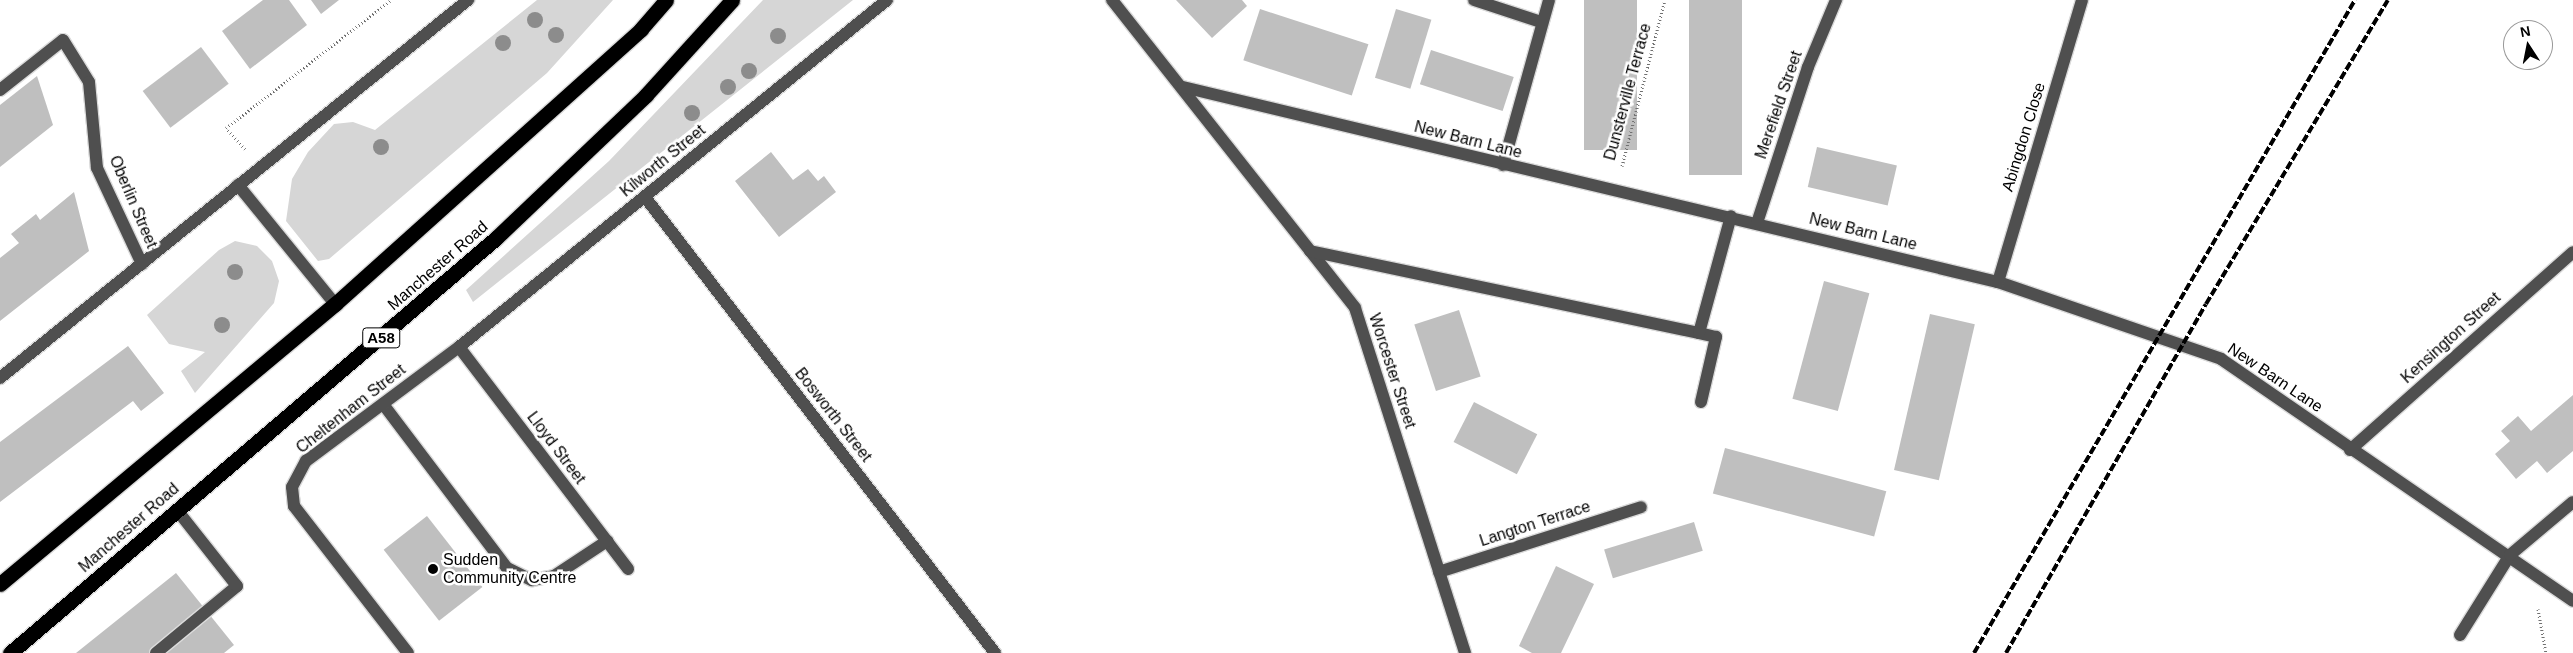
<!DOCTYPE html>
<style>
body{margin:0}
#map{position:relative;width:2573px;height:653px;overflow:hidden;background:#fff;font-family:Helvetica,sans-serif}
div>[style]{position:absolute}
[style*='--x']{left:calc(var(--x)*1px);top:calc(var(--y)*1px);width:calc(var(--w)*1px);rotate:calc(var(--a)*1deg)}
.green>*{inset:0;background:#d6d6d6}
.building>*{inset:0;background:#bfbfbf;transform-origin:0 0}
.path>*{height:3px;margin-top:-1.5px;transform-origin:0;background:repeating-linear-gradient(90deg,#717171 0 1px,transparent 0 3.5px)}
.roads{filter:drop-shadow(1px 0 #dbdbdb) drop-shadow(-1px 0 #dbdbdb) drop-shadow(0 1px #dbdbdb) drop-shadow(0 -1px #dbdbdb)}
.minor>*{height:12px;margin:-6px;padding:0 6px;transform-origin:6px;border-radius:6px;background:#4f4f4f}
.highway>*{height:15px;margin:-7.5px;padding:0 7.5px;transform-origin:7.5px;border-radius:7.5px;background:#000}
.rail>*{height:4px;margin-top:-2px;transform-origin:0;background:repeating-linear-gradient(90deg,#000 0 8px,transparent 0 10.5px)}
.trees>*{width:16px;height:16px;margin:-8px;border-radius:50%;background:#8c8c8c}
.dots>*{width:14px;height:14px;translate:-50% -50%;box-sizing:border-box;border:2px solid #fff;border-radius:50%}
span{translate:-50% -50%;white-space:nowrap;text-align:center;line-height:1.15;-webkit-text-stroke:5px #fff;paint-order:stroke}
.shield-label span{padding:1px 4px;background:#fff;border:1px solid;border-radius:4px;-webkit-text-stroke-width:0}
.shield-label{font-size:15px;color:#000;font-weight:700}
.street-label{font-size:16px;color:#000}
.poi-label{font-size:16px;color:#000}
.left{translate:0 -50%;text-align:left}
.north{position:absolute;left:2503px;top:20px;width:50px;height:50px;box-sizing:border-box;background:#fff;border:1px solid #999;border-radius:50%;rotate:349deg;font-size:14px;font-weight:700;line-height:20px;text-align:center;color:#000}
.north::after{content:'';display:block;margin:auto;width:18px;height:22px;background:#000;clip-path:polygon(50% 0,100% 100%,50% 72%,0 100%)}
</style>
<div id="map">
<div class="green">
<i style="clip-path:polygon(537px 0,613px 0,547px 73px,329px 259px,318px 261px,286px 221px,292px 179px,308px 152px,334px 124px,353px 122px,375px 130px)"></i>
<i style="clip-path:polygon(763px 0,853px 0,473px 302px,466px 290px,609px 161px)"></i>
<i style="clip-path:polygon(235px 241px,257px 246px,272px 261px,279px 281px,274px 303px,195px 393px,181px 371px,205px 352px,169px 344px,147px 315px,219px 250px)"></i>
</div>
<div class="building">
<i style="clip-path:polygon(263px 0,289px 0,307px 25px,250px 69px,222px 31px)"></i>
<i style="clip-path:polygon(311px 0,339px 0,321px 14px)"></i>
<i style="clip-path:polygon(1176px 0,1242px 0,1247px 6px,1212px 38px)"></i>
<i style="left:1584px;top:0;width:53px;height:150px"></i>
<i style="left:1689px;top:0;width:53px;height:175px"></i>
<i style="left:1260px;top:9px;width:114px;height:54px;rotate:18deg"></i>
<i style="left:1396px;top:9px;width:37px;height:72px;rotate:17deg"></i>
<i style="left:201px;top:47px;width:46px;height:73px;rotate:53deg"></i>
<i style="left:1431px;top:50px;width:87px;height:36px;rotate:18deg"></i>
<i style="clip-path:polygon(37px 76px,53px 125px,0 167px,0 105px)"></i>
<i style="left:1817px;top:147px;width:82px;height:41px;rotate:13deg"></i>
<i style="clip-path:polygon(771px 152px,793px 180px,808px 169px,818px 181px,824px 176px,836px 192px,779px 237px,735px 181px)"></i>
<i style="clip-path:polygon(74px 192px,89px 251px,0 321px,0 258px,19px 243px,11px 234px,36px 214px,40px 220px)"></i>
<i style="left:1824px;top:281px;width:47px;height:122px;rotate:15deg"></i>
<i style="left:1459px;top:310px;width:70px;height:47px;rotate:72deg"></i>
<i style="left:1930px;top:314px;width:46px;height:160px;rotate:13deg"></i>
<i style="clip-path:polygon(128px 346px,164px 393px,141px 411px,133px 401px,0 502px,0 442px)"></i>
<i style="clip-path:polygon(2573px 395px,2573px 451px,2547px 473px,2537px 461px,2516px 479px,2495px 454px,2510px 441px,2501px 431px,2518px 416px,2531px 431px)"></i>
<i style="left:1474px;top:402px;width:71px;height:45px;rotate:27deg"></i>
<i style="left:1725px;top:448px;width:167px;height:47px;rotate:15deg"></i>
<i style="left:427px;top:516px;width:90px;height:55px;rotate:52deg"></i>
<i style="left:1694px;top:522px;width:30px;height:94px;rotate:73deg"></i>
<i style="clip-path:polygon(1556px 566px,1594px 584px,1561px 653px,1532px 653px,1519px 646px)"></i>
<i style="clip-path:polygon(176px 573px,234px 645px,224px 653px,76px 653px)"></i>
</div>
<div class="path">
<i style="--x:245;--y:149;--w:28;--a:-132"></i>
<i style="--x:226;--y:128;--w:209;--a:-37.8"></i>
<i style="--x:1622;--y:166;--w:171;--a:-75.5"></i>
<i style="--x:2538;--y:609;--w:45;--a:79.7"></i>
</div>
<div class="roads">
<div class="minor">
<i style="--x:1112;--y:0;--w:392;--a:51.7"></i>
<i style="--x:1355;--y:308;--w:362;--a:72.3"></i>
<i style="--x:1474;--y:0;--w:71;--a:18.2"></i>
<i style="--x:1183;--y:87;--w:838;--a:13.46"></i>
<i style="--x:1998;--y:282;--w:236;--a:19"></i>
<i style="--x:2221;--y:359;--w:427;--a:34.5"></i>
<i style="--x:0;--y:90;--w:80;--a:-38.4"></i>
<i style="--x:63;--y:40;--w:49;--a:58.2"></i>
<i style="--x:89;--y:82;--w:86;--a:84.7"></i>
<i style="--x:97;--y:168;--w:106;--a:64.9"></i>
<i style="--x:1503;--y:165;--w:171;--a:-74.4"></i>
<i style="--x:238;--y:185;--w:154;--a:50.8"></i>
<i style="--x:645;--y:197;--w:575;--a:52.49"></i>
<i style="--x:1757;--y:223;--w:164;--a:-71.9"></i>
<i style="--x:1808;--y:67;--w:73;--a:-67.3"></i>
<i style="--x:1310;--y:251;--w:398;--a:11.9"></i>
<i style="--x:1998;--y:282;--w:294;--a:-73.4"></i>
<i style="--x:459;--y:347;--w:279;--a:52.7"></i>
<i style="--x:0;--y:378;--w:602;--a:-38.93"></i>
<i style="--x:1701;--y:402;--w:67;--a:-77"></i>
<i style="--x:1716;--y:337;--w:17;--a:-167"></i>
<i style="--x:1699;--y:333;--w:121;--a:-74.7"></i>
<i style="--x:383;--y:404;--w:206;--a:52.9"></i>
<i style="--x:507;--y:568;--w:28;--a:26"></i>
<i style="--x:532;--y:580;--w:22;--a:-10"></i>
<i style="--x:554;--y:576;--w:64;--a:-33.4"></i>
<i style="--x:2350;--y:450;--w:298;--a:-41.6"></i>
<i style="--x:1439;--y:572;--w:212;--a:-17.8"></i>
<i style="--x:2460;--y:635;--w:94;--a:-58"></i>
<i style="--x:2510;--y:555;--w:82;--a:-40.1"></i>
<i style="--x:156;--y:653;--w:105;--a:-39.6"></i>
<i style="--x:237;--y:586;--w:97;--a:-128.3"></i>
<i style="--x:408;--y:653;--w:186;--a:-127.8"></i>
<i style="--x:294;--y:506;--w:19;--a:-96"></i>
<i style="--x:292;--y:487;--w:30;--a:-62"></i>
<i style="--x:306;--y:461;--w:191;--a:-36.7"></i>
<i style="--x:459;--y:347;--w:551;--a:-39.03"></i>
</div>
<div class="highway">
<i style="--x:0;--y:584;--w:437;--a:-39.9"></i>
<i style="--x:335;--y:304;--w:411;--a:-41.9"></i>
<i style="--x:641;--y:29;--w:38;--a:-49"></i>
<i style="--x:10;--y:653;--w:639;--a:-40.49"></i>
<i style="--x:496;--y:238;--w:207;--a:-43.6"></i>
<i style="--x:646;--y:95;--w:128;--a:-47.8"></i>
</div>
</div>
<div class="rail">
<i style="--x:1974;--y:653;--w:756;--a:-59.74"></i>
<i style="--x:2006;--y:653;--w:402;--a:-60.2"></i>
<i style="--x:2206;--y:304;--w:354;--a:-59.1"></i>
</div>
<div class="trees">
<i style="left:535px;top:20px"></i>
<i style="left:556px;top:35px"></i>
<i style="left:778px;top:36px"></i>
<i style="left:503px;top:43px"></i>
<i style="left:749px;top:71px"></i>
<i style="left:728px;top:87px"></i>
<i style="left:692px;top:113px"></i>
<i style="left:381px;top:147px"></i>
<i style="left:235px;top:272px"></i>
<i style="left:222px;top:325px"></i>
</div>
<div class="dots">
<i style="left:433px;top:569px;background:#000"></i>
</div>
<div class="shield-label">
<span style="left:381px;top:338px">A58</span>
</div>
<div class="street-label">
<span style="left:1628px;top:92px;rotate:-75deg">Dunsterville Terrace</span>
<span style="left:1779px;top:105px;rotate:-71deg">Merefield Street</span>
<span style="left:2024px;top:137px;rotate:-73deg">Abingdon Close</span>
<span style="left:1468px;top:140px;rotate:14deg">New Barn Lane</span>
<span style="left:663px;top:161px;rotate:-39deg">Kilworth Street</span>
<span style="left:133px;top:202px;rotate:67deg">Oberlin Street</span>
<span style="left:1863px;top:232px;rotate:14deg">New Barn Lane</span>
<span style="left:438px;top:266px;rotate:-41deg">Manchester Road</span>
<span style="left:2451px;top:338px;rotate:-42deg">Kensington Street</span>
<span style="left:1392px;top:371px;rotate:72deg">Worcester Street</span>
<span style="left:2275px;top:378px;rotate:34deg">New Barn Lane</span>
<span style="left:351px;top:409px;rotate:-38deg">Cheltenham Street</span>
<span style="left:833px;top:415px;rotate:52deg">Bosworth Street</span>
<span style="left:556px;top:448px;rotate:53deg">Lloyd Street</span>
<span style="left:1535px;top:524px;rotate:-18deg">Langton Terrace</span>
<span style="left:129px;top:528px;rotate:-41deg">Manchester Road</span>
</div>
<div class="poi-label">
<span class="left" style="left:443px;top:569px">Sudden<br>Community Centre</span>
</div>
<div class="north">N</div>
</div>
